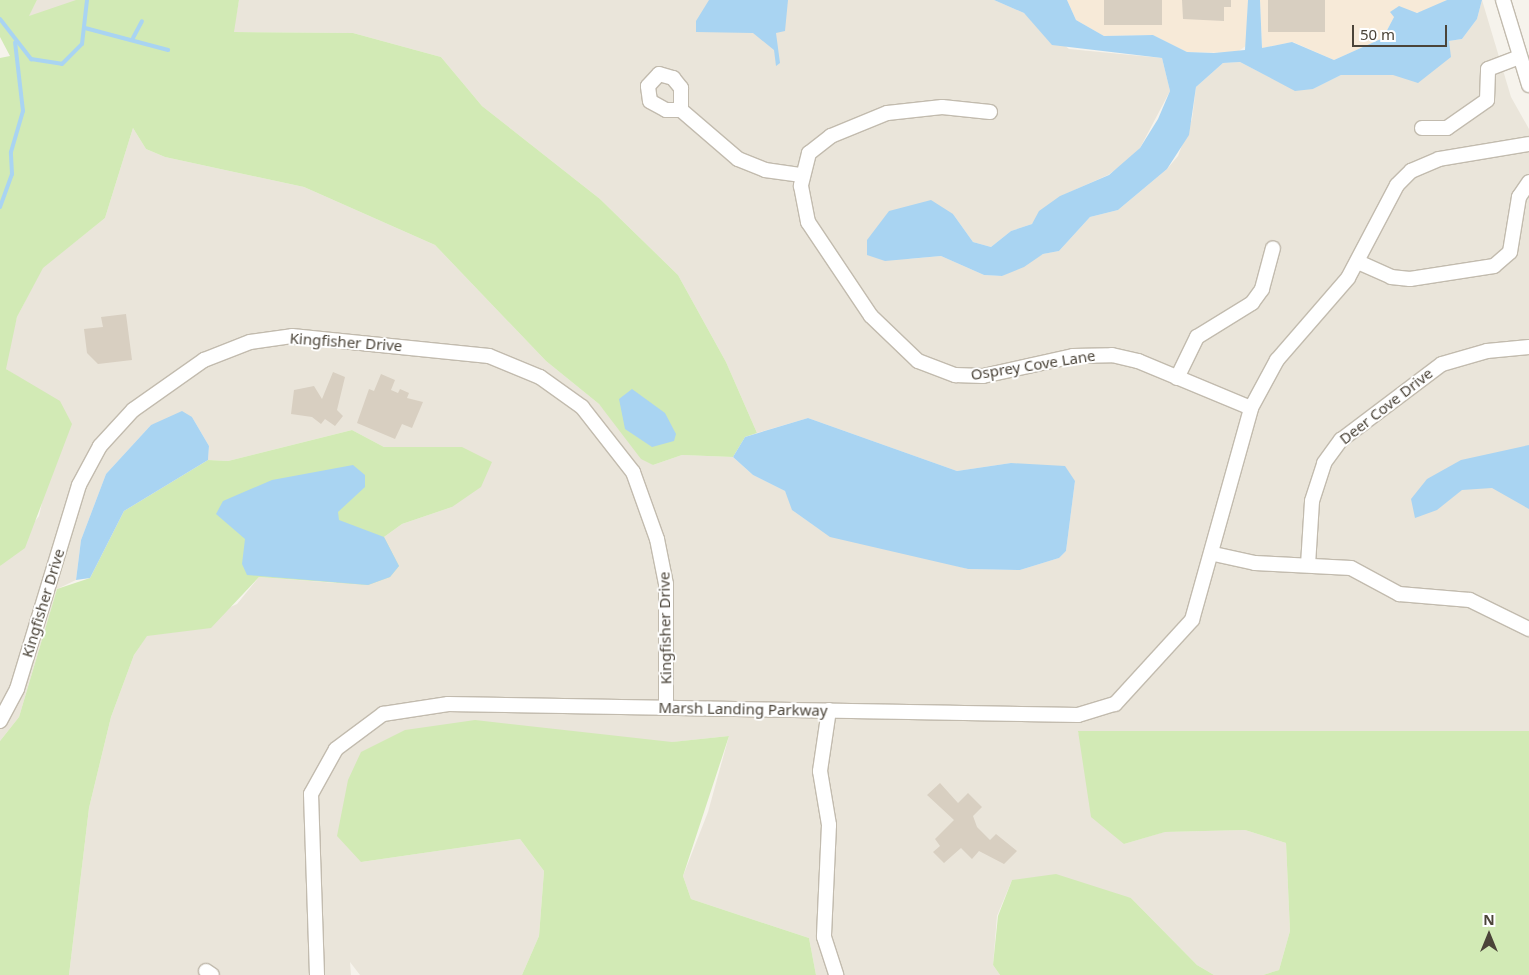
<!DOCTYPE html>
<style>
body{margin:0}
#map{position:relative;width:1529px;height:975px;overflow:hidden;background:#f6f3ec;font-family:"Noto Sans",sans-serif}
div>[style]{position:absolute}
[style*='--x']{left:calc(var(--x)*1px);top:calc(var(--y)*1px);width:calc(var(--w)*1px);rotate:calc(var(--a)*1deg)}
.residential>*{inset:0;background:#eae5da}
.commercial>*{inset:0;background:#f7ead8}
.green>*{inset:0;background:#d2eab5}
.water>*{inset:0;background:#a9d4f2}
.stream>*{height:4px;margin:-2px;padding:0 2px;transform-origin:2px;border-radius:2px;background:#a9d4f2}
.building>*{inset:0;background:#d8cfc1;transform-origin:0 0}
.roads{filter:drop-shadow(1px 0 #c2bbae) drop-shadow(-1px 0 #c2bbae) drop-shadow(0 1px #c2bbae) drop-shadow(0 -1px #c2bbae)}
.minor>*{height:14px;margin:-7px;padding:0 7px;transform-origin:7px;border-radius:7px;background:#fff}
span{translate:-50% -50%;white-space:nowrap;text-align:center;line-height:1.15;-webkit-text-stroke:4px #fff;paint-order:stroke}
.street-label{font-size:15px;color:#4b4439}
.north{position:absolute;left:1464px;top:910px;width:50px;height:50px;-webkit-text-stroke:4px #fff;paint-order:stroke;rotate:0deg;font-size:14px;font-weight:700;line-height:20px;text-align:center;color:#4b4439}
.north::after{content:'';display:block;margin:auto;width:18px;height:22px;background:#4b4439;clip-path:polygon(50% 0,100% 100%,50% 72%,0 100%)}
.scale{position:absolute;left:1352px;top:25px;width:95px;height:22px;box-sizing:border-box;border:2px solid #4b4439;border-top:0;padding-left:6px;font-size:15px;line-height:18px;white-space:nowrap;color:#4b4439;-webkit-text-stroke:4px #fff;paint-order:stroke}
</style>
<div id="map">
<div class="residential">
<i style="clip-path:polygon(37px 0,76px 0,77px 2px,28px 17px)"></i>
<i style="clip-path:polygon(239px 0,994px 0,1024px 13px,1069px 49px,1162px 58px,1170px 91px,1140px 148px,1126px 162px,1108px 175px,1061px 196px,1032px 224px,1011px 231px,991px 247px,973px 242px,953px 214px,909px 259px,941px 256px,984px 275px,1002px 276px,1043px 254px,1059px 251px,1090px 217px,1118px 210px,1167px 169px,1178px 156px,1192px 119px,1196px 87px,1223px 63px,1240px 62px,1281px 83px,1313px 89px,1341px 75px,1393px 75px,1449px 41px,1462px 39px,1477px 19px,1482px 0,1511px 97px,1529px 129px,1529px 731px,1078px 732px,1124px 844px,1164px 832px,1245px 830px,1286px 843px,1290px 931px,1279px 970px,1263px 975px,1214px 975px,1197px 965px,1131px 898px,1012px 880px,997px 916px,993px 965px,1000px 975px,816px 975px,809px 938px,691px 899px,683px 876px,708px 812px,729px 736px,673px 742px,361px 862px,520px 839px,544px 871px,539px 936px,522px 975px,360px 975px,350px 962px,351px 975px,69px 975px,89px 808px,111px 717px,134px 655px,147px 635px,175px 632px,237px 604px,259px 577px,336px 583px,388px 549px,384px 537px,402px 524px,452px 507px,462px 447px,384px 447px,352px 430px,228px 461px,208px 460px,209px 446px,192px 417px,151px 425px,106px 474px,81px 540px,76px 580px,57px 589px,19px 717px,0 741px,0 566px,39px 516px,46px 485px,26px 382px,6px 369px,6px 358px,17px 317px,42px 268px,105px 218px,133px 128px,146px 149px,165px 157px,304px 187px,435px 245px,546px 361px,599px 404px,653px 465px,682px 455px,733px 457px,753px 475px,785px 491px,795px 512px,819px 529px,968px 569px,1020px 570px,1059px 558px,1066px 551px,1075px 481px,1011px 463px,957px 471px,808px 418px,757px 433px,726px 362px,678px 275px,600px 199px,482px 106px,441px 57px,353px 33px,233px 32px)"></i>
</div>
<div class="commercial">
<i style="clip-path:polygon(1067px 0,1248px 0,1247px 45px,1236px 53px,1187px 52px,1153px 35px,1104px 36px,1076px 20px)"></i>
<i style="clip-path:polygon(1260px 0,1447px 0,1430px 10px,1394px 17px,1383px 38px,1334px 60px,1293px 42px,1262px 48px)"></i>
</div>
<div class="green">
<i style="clip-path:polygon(0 0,37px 0,29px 16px,76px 0,239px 0,234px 32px,353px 33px,441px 57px,482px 106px,600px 199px,678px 275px,726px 362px,757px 433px,745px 437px,733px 457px,682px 455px,653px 465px,641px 459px,599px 404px,546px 361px,435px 245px,304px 187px,165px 157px,146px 149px,133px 128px,105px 218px,43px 268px,17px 317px,6px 369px,60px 401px,72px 424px,25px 548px,0 566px,0 58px,10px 56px,0 37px)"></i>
<i style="clip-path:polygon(352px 430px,384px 447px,462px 447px,492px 462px,481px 487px,452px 507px,402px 524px,384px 537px,399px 566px,390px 577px,368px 585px,259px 577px,211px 628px,147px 636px,134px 655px,111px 717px,89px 808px,69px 975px,0 975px,0 741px,19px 717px,57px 589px,90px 578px,124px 511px,208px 460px,228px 461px)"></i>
<i style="clip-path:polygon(475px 720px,672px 742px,729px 736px,683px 876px,691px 899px,809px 938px,816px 975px,522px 975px,539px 936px,544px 871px,520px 839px,361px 862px,337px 836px,348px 780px,361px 752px,405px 730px)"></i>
<i style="clip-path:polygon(1078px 731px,1529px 731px,1529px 975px,1263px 975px,1279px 970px,1290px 931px,1286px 843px,1245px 830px,1165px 832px,1124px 844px,1091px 817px)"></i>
<i style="clip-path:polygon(1056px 874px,1131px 898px,1197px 965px,1214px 975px,1000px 975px,993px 965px,998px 916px,1012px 880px)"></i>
</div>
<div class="water">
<i style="clip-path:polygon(709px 0,788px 0,785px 31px,776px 33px,780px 63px,776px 66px,774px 50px,753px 33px,696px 32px,696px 21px)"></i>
<i style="clip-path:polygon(994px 0,1067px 0,1076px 20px,1104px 36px,1153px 35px,1187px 52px,1214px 53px,1245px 50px,1248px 0,1260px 0,1262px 48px,1292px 42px,1334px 60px,1383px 38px,1394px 17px,1390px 12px,1399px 6px,1417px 13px,1447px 0,1482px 0,1477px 19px,1462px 39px,1449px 41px,1451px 57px,1418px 83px,1393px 75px,1341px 75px,1313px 89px,1295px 91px,1240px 62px,1223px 63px,1196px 87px,1189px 135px,1167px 169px,1118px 210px,1090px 217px,1059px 251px,1043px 254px,1024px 267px,1002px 276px,984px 275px,941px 256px,885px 261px,867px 255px,867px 240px,889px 211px,931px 200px,953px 214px,973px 242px,991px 247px,1011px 231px,1032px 224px,1039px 211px,1060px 196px,1109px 175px,1140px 148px,1158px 119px,1170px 91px,1162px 58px,1052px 45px,1024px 13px)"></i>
<i style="clip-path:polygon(632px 389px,665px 413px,676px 434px,674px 441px,652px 447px,625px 429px,619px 399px)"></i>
<i style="clip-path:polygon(182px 411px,192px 417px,209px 446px,208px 460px,124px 511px,90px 578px,76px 580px,81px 540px,106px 474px,151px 425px)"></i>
<i style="clip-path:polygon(808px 418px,957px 471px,1011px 463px,1065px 466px,1075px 481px,1066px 551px,1059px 558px,1020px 570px,968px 569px,830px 537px,792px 510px,785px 491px,753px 475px,733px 457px,745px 437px)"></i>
<i style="clip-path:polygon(1529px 445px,1529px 509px,1492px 488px,1462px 490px,1437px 510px,1415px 518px,1411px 499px,1427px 479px,1461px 460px)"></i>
<i style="clip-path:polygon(353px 465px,365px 475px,365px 487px,338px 512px,339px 520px,384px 537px,399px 566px,390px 577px,368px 585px,247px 575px,242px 564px,245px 539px,216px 514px,223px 501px,272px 480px)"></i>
</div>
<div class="stream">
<i style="--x:0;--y:19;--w:51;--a:52.2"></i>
<i style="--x:31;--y:59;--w:31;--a:9"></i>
<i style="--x:62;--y:64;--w:28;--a:-45"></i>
<i style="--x:82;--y:44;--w:44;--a:-83.5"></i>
<i style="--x:85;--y:28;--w:86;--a:14.8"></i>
<i style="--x:133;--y:38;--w:19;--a:-62"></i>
<i style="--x:0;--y:207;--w:35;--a:-70"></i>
<i style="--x:12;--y:174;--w:22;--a:-93"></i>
<i style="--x:11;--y:152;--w:43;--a:-73.7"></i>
<i style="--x:23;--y:111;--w:69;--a:-96.6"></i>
</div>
<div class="building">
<i style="left:1104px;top:0;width:58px;height:25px"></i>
<i style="clip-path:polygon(1182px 0,1231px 0,1231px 7px,1224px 7px,1224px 21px,1183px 19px)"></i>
<i style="left:1268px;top:0;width:57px;height:32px"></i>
<i style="clip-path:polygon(126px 314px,132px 360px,98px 364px,87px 353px,84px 329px,103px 327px,101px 317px)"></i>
<i style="clip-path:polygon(333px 372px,345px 377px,337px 410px,343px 416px,335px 426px,325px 419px,321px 424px,312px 417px,291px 414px,294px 390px,314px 386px,322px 399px)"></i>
<i style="clip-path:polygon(381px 374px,395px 380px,391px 390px,398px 393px,400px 389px,409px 393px,407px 398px,423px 402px,412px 428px,402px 424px,395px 439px,357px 423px,369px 389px,374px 391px)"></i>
<i style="clip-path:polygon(940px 783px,958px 803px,968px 793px,982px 807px,973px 816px,977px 827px,990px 840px,996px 834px,1017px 851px,1004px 864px,979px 851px,972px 859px,961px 848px,944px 863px,933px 852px,940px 846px,935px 839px,954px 820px,927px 795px)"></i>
</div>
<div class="roads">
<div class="minor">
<i style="--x:1503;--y:0;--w:89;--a:73"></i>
<i style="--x:659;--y:74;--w:15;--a:16"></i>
<i style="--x:673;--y:78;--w:13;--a:51"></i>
<i style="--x:681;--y:88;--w:22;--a:90"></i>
<i style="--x:681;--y:110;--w:15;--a:180"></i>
<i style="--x:666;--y:110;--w:18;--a:-151"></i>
<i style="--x:650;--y:101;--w:15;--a:-98"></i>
<i style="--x:648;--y:86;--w:16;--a:-47"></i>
<i style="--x:681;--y:110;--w:75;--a:40.7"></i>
<i style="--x:738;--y:159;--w:29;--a:22"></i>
<i style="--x:765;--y:170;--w:37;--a:8"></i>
<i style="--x:990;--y:112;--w:48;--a:-174.1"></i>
<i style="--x:942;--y:107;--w:55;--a:173.8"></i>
<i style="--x:887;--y:113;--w:61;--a:157.7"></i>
<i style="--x:831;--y:136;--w:28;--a:142"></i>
<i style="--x:809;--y:153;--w:34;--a:104"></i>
<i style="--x:801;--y:186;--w:37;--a:79"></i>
<i style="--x:808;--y:222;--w:113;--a:56.2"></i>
<i style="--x:871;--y:316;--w:65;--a:43.8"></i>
<i style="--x:918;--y:361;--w:40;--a:21"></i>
<i style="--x:955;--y:375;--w:28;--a:2"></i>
<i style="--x:983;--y:376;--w:92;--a:-12.5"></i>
<i style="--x:1073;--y:356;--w:39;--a:-1"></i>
<i style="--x:1112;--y:355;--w:27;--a:13"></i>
<i style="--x:1138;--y:361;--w:122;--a:22.6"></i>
<i style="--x:1422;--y:128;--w:25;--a:0"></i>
<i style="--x:1447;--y:128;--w:49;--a:-35"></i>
<i style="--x:1487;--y:100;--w:31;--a:-88"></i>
<i style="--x:1488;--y:69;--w:33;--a:-21"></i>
<i style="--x:1358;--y:262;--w:36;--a:24"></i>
<i style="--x:1391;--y:277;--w:19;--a:6"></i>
<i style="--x:1410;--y:279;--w:85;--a:-8.8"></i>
<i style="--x:1494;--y:266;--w:21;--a:-41"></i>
<i style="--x:1510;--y:252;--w:56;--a:-80.7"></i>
<i style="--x:1519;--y:197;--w:18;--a:-56"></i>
<i style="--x:1177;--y:378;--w:46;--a:-64"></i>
<i style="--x:1197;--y:337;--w:65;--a:-31.7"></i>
<i style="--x:1252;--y:303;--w:17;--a:-54"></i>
<i style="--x:1262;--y:289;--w:42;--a:-75"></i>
<i style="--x:1214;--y:554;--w:42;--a:12.4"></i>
<i style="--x:1255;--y:563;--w:96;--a:3"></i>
<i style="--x:1351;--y:568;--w:55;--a:28.4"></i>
<i style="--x:1399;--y:594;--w:71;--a:4.8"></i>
<i style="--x:1470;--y:600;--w:66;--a:26.2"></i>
<i style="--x:1308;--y:565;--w:64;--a:-86.4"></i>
<i style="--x:1312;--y:501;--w:40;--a:-72"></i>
<i style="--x:1324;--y:463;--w:29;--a:-54"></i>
<i style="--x:1341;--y:440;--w:126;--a:-37"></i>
<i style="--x:1442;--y:364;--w:47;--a:-16.1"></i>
<i style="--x:1487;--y:351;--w:42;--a:-5.4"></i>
<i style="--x:829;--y:710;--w:62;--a:98.4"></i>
<i style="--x:820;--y:771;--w:55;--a:80.5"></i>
<i style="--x:829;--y:825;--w:112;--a:92.6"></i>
<i style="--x:824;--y:937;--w:40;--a:72"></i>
<i style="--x:0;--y:721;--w:36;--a:-62"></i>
<i style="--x:17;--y:689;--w:213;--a:-73.1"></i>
<i style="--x:79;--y:485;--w:44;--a:-61.7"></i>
<i style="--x:100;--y:446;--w:49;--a:-47.5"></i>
<i style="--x:133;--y:410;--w:87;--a:-35.2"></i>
<i style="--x:204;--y:360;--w:49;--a:-21.4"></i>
<i style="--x:250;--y:342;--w:42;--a:-8.1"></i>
<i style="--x:292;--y:336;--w:198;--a:5.8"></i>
<i style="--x:489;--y:356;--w:55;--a:22.4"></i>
<i style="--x:540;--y:377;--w:52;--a:35.5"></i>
<i style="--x:582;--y:407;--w:83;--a:51.9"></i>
<i style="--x:633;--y:472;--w:71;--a:70.3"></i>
<i style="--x:657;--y:539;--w:46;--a:78.7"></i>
<i style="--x:666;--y:584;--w:124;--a:90"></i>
<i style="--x:206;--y:971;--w:7;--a:34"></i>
<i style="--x:317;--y:975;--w:181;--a:-91.9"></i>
<i style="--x:311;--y:794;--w:51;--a:-60.9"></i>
<i style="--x:336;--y:749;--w:59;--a:-36.7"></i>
<i style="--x:383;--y:714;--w:66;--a:-8.7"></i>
<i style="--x:448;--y:704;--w:630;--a:1"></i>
<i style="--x:1078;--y:715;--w:39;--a:-17"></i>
<i style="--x:1115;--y:704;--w:114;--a:-47.5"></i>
<i style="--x:1192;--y:620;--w:220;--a:-74.4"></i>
<i style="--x:1251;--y:408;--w:55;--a:-61.6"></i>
<i style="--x:1277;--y:360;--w:108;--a:-49.1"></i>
<i style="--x:1348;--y:278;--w:105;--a:-62.2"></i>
<i style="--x:1397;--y:185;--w:20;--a:-45"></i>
<i style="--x:1411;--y:171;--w:30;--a:-23"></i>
<i style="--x:1439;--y:159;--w:91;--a:-9.5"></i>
</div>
</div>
<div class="street-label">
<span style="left:346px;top:342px;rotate:4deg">Kingfisher Drive</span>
<span style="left:1033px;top:365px;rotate:-9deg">Osprey Cove Lane</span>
<span style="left:1386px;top:406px;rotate:-38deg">Deer Cove Drive</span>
<span style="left:43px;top:603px;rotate:-73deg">Kingfisher Drive</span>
<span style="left:665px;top:628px;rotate:-91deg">Kingfisher Drive</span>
<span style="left:743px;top:709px;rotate:1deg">Marsh Landing Parkway</span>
</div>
<div class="north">N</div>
<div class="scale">50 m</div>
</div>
